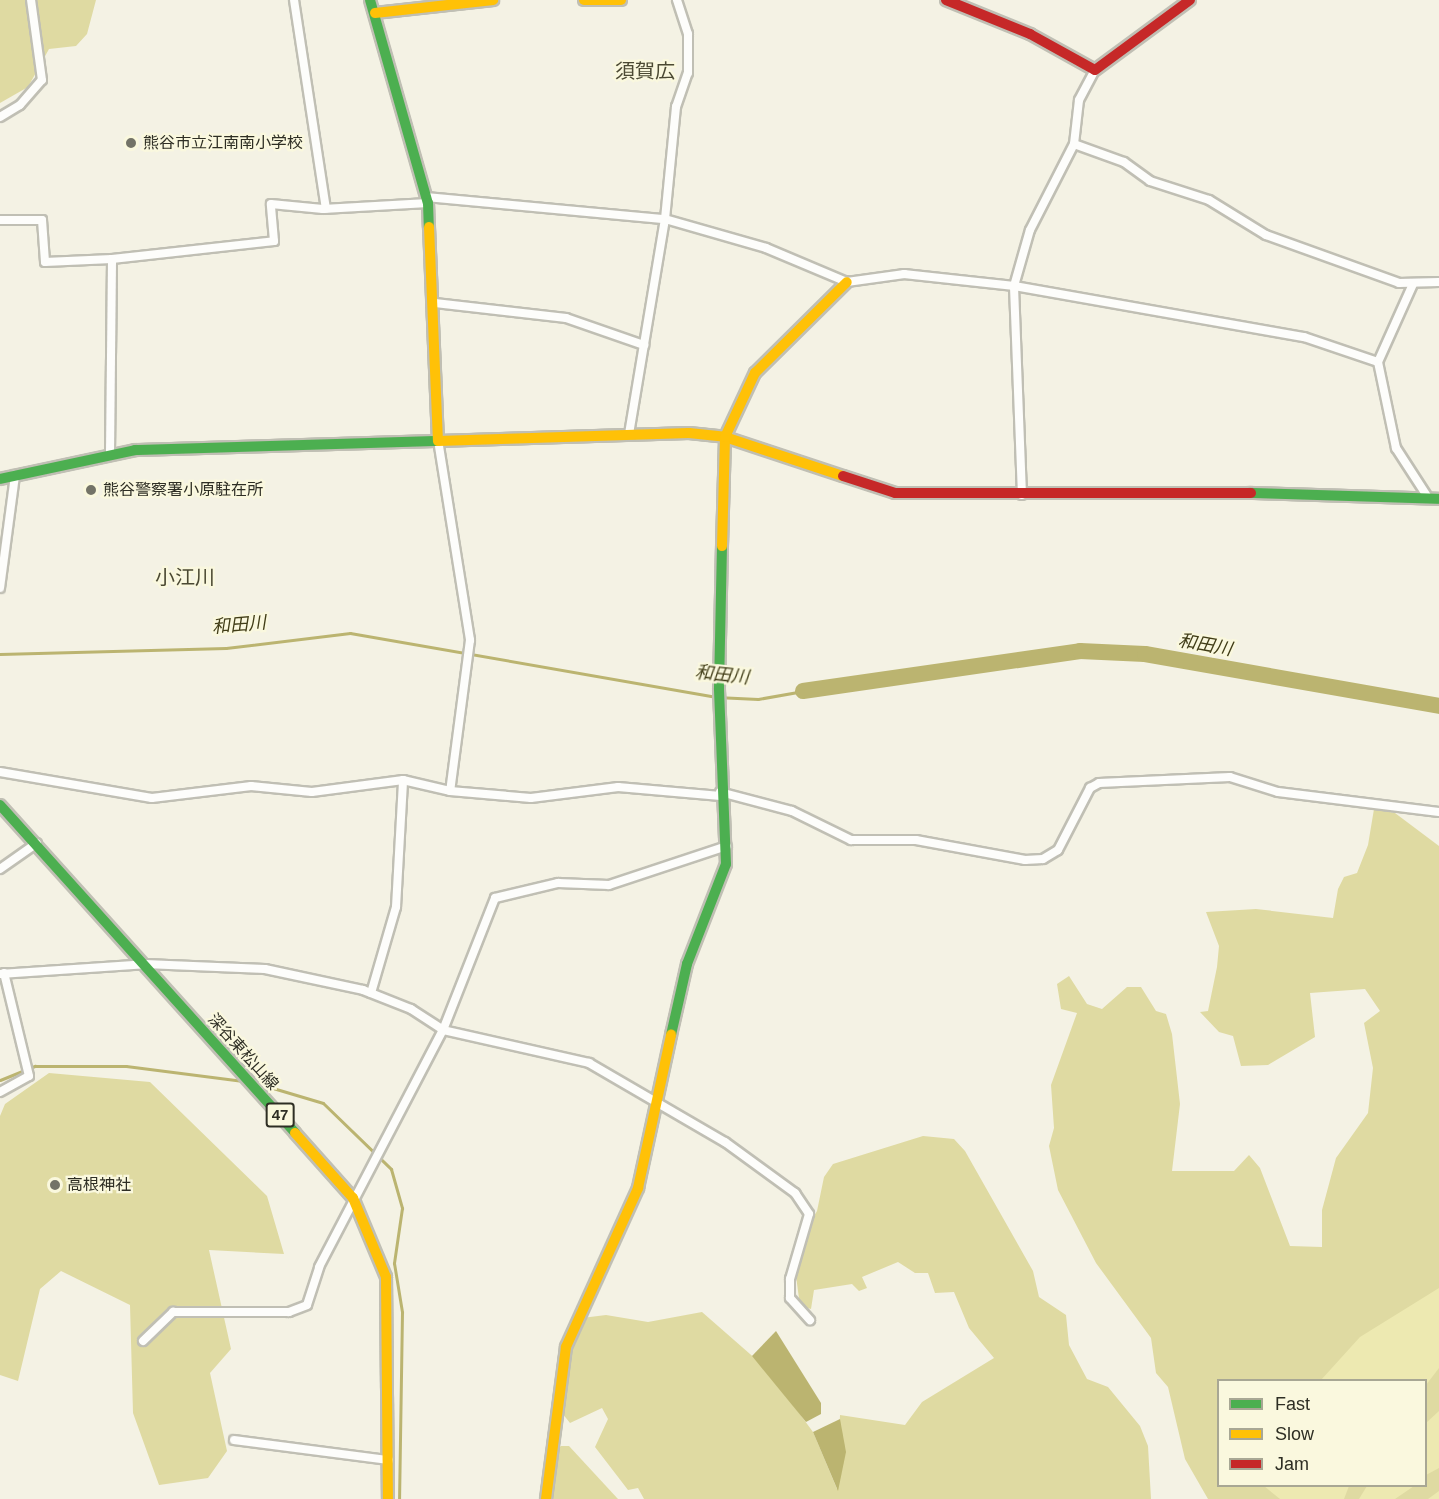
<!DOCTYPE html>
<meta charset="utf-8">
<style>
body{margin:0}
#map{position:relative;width:1439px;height:1499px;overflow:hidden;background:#f4f2e4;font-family:Arial,"Noto Sans JP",sans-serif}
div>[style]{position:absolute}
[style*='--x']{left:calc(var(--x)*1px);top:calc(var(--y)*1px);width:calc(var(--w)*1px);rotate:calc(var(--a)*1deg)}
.green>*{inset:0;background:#ede9b1}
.forest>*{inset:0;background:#dfdaa2}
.water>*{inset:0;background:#bbb470}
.stream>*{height:3px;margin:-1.5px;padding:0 1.5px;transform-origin:1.5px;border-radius:1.5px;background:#bbb470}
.river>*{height:16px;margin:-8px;padding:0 8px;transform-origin:8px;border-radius:8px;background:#bbb470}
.roads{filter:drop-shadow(2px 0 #c0bfb4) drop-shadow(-2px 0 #c0bfb4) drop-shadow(0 2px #c0bfb4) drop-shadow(0 -2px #c0bfb4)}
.street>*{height:8px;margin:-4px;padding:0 4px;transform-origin:4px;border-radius:4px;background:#fdfdfb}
.fast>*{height:10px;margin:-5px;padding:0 5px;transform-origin:5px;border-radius:5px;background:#4caf50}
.slow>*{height:10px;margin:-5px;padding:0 5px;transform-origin:5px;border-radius:5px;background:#ffc107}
.jam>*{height:10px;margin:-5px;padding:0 5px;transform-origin:5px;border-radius:5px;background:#c62828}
.dots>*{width:16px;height:16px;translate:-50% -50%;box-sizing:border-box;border:3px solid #faf8de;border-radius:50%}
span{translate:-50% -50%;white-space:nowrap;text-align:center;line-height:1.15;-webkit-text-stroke:4.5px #faf8de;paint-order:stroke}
.shield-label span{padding:2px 4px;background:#faf8de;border:2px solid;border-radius:4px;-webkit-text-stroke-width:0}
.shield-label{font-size:15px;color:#2e2e24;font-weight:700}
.poi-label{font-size:16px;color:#2e2e24}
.left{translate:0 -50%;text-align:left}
.street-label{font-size:16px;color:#2e2e24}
.water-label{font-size:18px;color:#413d17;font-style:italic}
.quarter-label{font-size:20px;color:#4b4933}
.legend{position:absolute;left:1217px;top:1379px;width:210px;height:108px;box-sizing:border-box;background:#faf8de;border:2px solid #a8a794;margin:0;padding:8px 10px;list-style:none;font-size:18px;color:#2e2e24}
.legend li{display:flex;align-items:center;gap:12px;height:30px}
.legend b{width:30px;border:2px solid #a8a794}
</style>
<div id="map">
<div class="green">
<i style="clip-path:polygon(1439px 1280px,1439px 1499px,1243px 1499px,1241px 1486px,1426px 1486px,1426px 1380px,1303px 1380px,1348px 1338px)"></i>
</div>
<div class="forest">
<i style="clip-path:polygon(0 0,96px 0,87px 34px,76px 46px,49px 49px,28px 87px,0 103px)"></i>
<i style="clip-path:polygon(1374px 809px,1395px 813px,1439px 846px,1439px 1288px,1360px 1337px,1321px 1380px,1218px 1380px,1218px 1486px,1264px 1486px,1280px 1499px,1208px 1499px,1185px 1459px,1168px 1387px,1156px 1373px,1151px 1338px,1096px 1263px,1058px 1190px,1049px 1146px,1054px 1128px,1051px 1085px,1077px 1013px,1061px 1009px,1057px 984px,1069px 976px,1087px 1004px,1102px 1009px,1127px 987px,1141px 987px,1156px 1011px,1166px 1014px,1172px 1034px,1180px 1104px,1172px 1171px,1234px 1171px,1249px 1155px,1260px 1168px,1290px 1246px,1322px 1247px,1322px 1210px,1336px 1158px,1368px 1113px,1373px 1068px,1364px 1023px,1380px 1011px,1365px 989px,1310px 993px,1315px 1037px,1268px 1065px,1241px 1066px,1233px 1036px,1219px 1032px,1200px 1012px,1208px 1011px,1217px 967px,1219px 946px,1206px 912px,1256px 909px,1333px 918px,1338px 889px,1344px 877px,1357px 873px,1368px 845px)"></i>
<i style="clip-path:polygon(49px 1073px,150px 1082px,267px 1196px,284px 1254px,209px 1250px,231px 1349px,210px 1373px,227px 1451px,208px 1478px,159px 1485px,133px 1413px,130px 1305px,61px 1271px,40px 1289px,18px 1381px,0 1375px,0 1116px,5px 1104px)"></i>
<i style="clip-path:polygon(923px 1136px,954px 1139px,965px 1151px,1033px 1271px,1039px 1297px,1066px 1315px,1069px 1345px,1087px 1379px,1108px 1387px,1140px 1426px,1148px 1446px,1151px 1499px,644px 1499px,638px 1488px,628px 1490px,595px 1447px,608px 1419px,602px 1408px,570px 1423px,562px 1413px,563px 1369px,582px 1318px,606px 1315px,648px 1322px,702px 1312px,766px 1368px,813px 1432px,837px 1489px,840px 1415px,905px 1425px,922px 1402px,994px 1358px,969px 1328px,954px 1292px,935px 1293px,928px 1273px,915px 1273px,898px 1262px,862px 1277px,867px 1288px,859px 1291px,852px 1284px,814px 1290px,811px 1309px,800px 1306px,793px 1253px,817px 1211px,824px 1177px,833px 1164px)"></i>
<i style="clip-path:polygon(1439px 1368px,1439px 1411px,1426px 1423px,1426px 1385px)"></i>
<i style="clip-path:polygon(561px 1446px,569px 1446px,618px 1499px,547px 1499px,554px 1451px)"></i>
<i style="clip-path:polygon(1439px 1468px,1439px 1491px,1428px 1499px,1395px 1499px,1414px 1486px,1426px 1486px,1426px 1475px)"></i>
<i style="clip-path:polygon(1349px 1486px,1367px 1486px,1359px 1499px,1344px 1499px)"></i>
</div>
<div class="water">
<i style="clip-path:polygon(776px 1331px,821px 1403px,821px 1414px,806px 1422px,752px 1356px)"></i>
<i style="clip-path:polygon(840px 1419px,846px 1452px,838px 1491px,813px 1432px)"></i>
</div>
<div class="stream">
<i style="--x:0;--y:654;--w:226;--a:-1.5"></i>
<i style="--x:226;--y:648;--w:125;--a:-6.9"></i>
<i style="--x:350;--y:633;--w:372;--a:9.9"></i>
<i style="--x:716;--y:697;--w:42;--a:2.7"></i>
<i style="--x:758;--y:699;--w:46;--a:-10.1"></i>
<i style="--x:0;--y:1080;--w:38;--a:-22"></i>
<i style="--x:35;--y:1066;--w:91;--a:0"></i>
<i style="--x:126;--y:1066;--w:118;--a:7.3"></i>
<i style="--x:256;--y:1083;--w:70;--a:16.6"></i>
<i style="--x:323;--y:1103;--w:95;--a:44.1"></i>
<i style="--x:391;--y:1169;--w:41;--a:74.2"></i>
<i style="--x:402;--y:1208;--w:56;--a:98.3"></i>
<i style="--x:394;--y:1263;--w:50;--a:80.7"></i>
<i style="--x:402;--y:1312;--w:187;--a:90.9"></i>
</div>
<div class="river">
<i style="--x:803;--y:691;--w:280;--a:-8.2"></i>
<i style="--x:1080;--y:651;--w:65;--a:2.6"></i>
<i style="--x:1145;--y:654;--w:299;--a:10"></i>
</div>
<div class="roads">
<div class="street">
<i style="--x:294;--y:0;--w:211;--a:81.3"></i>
<i style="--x:0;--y:117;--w:23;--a:-31"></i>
<i style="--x:20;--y:105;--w:33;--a:-49"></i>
<i style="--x:42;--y:80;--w:81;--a:-97.8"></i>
<i style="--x:1074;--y:144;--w:53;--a:19.8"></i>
<i style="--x:1124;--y:162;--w:32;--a:36"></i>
<i style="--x:1150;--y:181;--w:62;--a:17.9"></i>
<i style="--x:1209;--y:200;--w:67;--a:31.6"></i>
<i style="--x:1266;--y:235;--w:141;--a:19.8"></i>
<i style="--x:1399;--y:283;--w:40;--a:-1.4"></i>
<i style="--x:426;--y:197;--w:240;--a:5.3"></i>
<i style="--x:665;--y:219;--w:105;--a:16"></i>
<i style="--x:766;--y:248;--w:88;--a:22.8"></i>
<i style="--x:847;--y:282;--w:58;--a:-8"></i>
<i style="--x:904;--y:274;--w:111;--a:6.2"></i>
<i style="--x:1014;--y:286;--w:294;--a:10"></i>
<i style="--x:1304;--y:337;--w:78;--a:18.7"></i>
<i style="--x:0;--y:220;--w:42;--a:0"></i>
<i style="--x:42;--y:220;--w:42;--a:85.9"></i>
<i style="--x:45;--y:262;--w:67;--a:-2.6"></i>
<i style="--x:112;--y:259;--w:163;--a:-6.3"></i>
<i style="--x:274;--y:241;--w:37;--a:-95"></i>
<i style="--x:271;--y:204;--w:52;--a:5.5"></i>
<i style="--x:323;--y:209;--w:105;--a:-3.3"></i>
<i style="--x:1413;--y:284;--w:85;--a:114.2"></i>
<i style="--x:1378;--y:362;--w:88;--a:78.2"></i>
<i style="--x:1396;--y:448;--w:57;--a:57.1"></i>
<i style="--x:435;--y:303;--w:132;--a:6.5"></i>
<i style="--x:566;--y:318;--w:83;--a:19.1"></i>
<i style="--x:629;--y:434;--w:218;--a:-80.5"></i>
<i style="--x:665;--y:219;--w:113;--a:-84.4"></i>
<i style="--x:676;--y:107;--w:36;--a:-71"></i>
<i style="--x:688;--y:73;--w:39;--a:-90"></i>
<i style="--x:688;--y:34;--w:36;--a:-108"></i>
<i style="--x:438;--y:440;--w:203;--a:80.9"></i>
<i style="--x:470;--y:640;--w:152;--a:97.5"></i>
<i style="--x:110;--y:453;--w:194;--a:-89.4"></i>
<i style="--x:1022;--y:495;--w:209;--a:-92.2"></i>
<i style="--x:1014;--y:286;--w:58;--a:-74.1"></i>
<i style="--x:1030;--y:230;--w:97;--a:-62.9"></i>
<i style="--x:1074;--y:144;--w:44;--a:-83.5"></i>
<i style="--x:1079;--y:100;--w:34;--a:-62"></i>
<i style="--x:0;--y:588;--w:114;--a:-82.4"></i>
<i style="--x:0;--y:772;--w:154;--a:9.7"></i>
<i style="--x:152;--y:798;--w:100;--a:-6.9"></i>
<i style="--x:251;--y:786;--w:61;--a:5.6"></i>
<i style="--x:312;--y:792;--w:92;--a:-7.5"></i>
<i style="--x:403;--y:780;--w:48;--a:13.2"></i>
<i style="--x:450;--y:791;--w:81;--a:4.9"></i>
<i style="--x:531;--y:798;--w:88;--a:-7.2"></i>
<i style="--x:618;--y:787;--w:103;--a:5"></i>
<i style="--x:720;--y:792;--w:74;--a:14.8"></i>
<i style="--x:792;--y:811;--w:66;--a:26.2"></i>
<i style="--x:851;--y:840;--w:65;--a:0"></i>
<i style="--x:916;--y:840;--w:111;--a:10.4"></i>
<i style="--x:1025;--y:860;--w:18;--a:-3"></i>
<i style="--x:1043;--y:859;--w:17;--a:-31"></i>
<i style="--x:1058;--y:850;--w:70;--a:-62.7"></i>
<i style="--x:1090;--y:788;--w:10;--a:-29"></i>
<i style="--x:1099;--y:783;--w:131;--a:-2.6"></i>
<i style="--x:1230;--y:777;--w:50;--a:17.4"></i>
<i style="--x:1278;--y:792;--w:162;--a:7.1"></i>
<i style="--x:0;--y:869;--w:45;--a:-35.1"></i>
<i style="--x:0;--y:974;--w:145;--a:-3.9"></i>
<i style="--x:145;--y:964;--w:120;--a:2.4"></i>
<i style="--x:265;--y:969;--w:100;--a:12.1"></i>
<i style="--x:363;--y:990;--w:52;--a:21.6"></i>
<i style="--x:411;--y:1009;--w:38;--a:33"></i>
<i style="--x:443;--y:1030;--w:150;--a:12.7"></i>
<i style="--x:589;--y:1063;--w:157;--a:30.2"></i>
<i style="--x:725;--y:1142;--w:87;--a:36.1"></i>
<i style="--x:795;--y:1193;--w:25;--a:56"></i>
<i style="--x:809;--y:1214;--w:68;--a:106.3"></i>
<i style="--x:790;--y:1279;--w:19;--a:90"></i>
<i style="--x:790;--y:1298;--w:30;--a:48"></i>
<i style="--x:371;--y:993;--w:90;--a:-73.8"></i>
<i style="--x:396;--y:907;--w:127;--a:-86.8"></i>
<i style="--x:0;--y:1092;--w:33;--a:-29"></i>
<i style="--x:29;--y:1076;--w:106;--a:-103.6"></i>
<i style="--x:143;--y:1341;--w:42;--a:-44"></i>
<i style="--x:173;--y:1312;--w:116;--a:0"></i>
<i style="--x:289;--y:1312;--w:19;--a:-21"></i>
<i style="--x:307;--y:1305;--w:40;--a:-72"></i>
<i style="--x:319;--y:1267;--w:267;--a:-62.4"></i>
<i style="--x:443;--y:1030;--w:142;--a:-68.5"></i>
<i style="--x:495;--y:898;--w:65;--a:-13.4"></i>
<i style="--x:558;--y:883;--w:51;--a:2.2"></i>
<i style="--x:609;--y:885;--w:124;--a:-18.3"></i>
<i style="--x:234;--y:1440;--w:156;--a:7.4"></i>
</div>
<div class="fast">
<i style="--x:370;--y:0;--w:211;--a:74.1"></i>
<i style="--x:428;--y:203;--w:24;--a:88"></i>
<i style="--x:0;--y:479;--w:138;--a:-12.1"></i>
<i style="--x:135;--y:450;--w:303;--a:-1.7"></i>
<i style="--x:1251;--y:493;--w:188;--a:1.8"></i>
<i style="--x:0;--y:805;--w:441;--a:48"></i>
<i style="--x:671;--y:1035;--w:73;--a:-77.3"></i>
<i style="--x:687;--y:964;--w:107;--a:-68.7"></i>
<i style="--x:726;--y:864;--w:176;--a:-92.3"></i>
<i style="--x:719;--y:688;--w:142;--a:-88.8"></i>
</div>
<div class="slow">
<i style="--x:584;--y:0;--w:37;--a:0"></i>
<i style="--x:375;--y:13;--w:119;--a:-6.3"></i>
<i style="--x:429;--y:227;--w:213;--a:87.6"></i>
<i style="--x:438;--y:441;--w:251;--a:-1.8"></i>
<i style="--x:689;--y:433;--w:36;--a:6"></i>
<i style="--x:725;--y:437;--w:124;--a:18.3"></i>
<i style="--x:722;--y:546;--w:109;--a:-88.4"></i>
<i style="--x:725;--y:437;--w:71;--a:-64.9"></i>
<i style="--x:755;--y:373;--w:129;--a:-44.7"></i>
<i style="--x:295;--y:1133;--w:87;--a:48.3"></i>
<i style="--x:353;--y:1198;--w:86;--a:67.3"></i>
<i style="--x:386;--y:1277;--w:222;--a:89.5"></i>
<i style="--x:546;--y:1499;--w:153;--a:-82.5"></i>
<i style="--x:566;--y:1347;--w:175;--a:-65.6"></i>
<i style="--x:638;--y:1188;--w:157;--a:-77.8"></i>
</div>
<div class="jam">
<i style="--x:946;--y:0;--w:91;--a:22"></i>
<i style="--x:1030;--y:34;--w:74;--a:29"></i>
<i style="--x:1095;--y:70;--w:118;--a:-36.4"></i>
<i style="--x:843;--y:476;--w:55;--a:18.1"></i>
<i style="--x:895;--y:493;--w:356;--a:0"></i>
</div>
</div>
<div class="dots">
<i style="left:131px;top:143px;background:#737367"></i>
<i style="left:91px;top:490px;background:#737367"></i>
<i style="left:55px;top:1185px;background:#737367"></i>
</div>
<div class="shield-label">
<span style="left:280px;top:1115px">47</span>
</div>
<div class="poi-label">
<span class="left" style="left:143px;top:143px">熊谷市立江南南小学校</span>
<span class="left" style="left:103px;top:490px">熊谷警察署小原駐在所</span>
<span class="left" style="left:67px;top:1185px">高根神社</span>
</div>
<div class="street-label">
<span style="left:243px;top:1052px;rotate:48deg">深谷東松山線</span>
</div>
<div class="water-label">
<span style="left:239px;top:625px;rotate:-5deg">和田川</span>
<span style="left:1205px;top:645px;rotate:10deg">和田川</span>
<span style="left:722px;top:675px;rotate:6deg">和田川</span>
</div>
<div class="quarter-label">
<span style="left:645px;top:71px">須賀広</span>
<span style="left:185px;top:577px">小江川</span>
</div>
<ul class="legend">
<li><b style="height:8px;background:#4caf50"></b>Fast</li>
<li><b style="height:8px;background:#ffc107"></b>Slow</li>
<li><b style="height:8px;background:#c62828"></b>Jam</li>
</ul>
</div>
